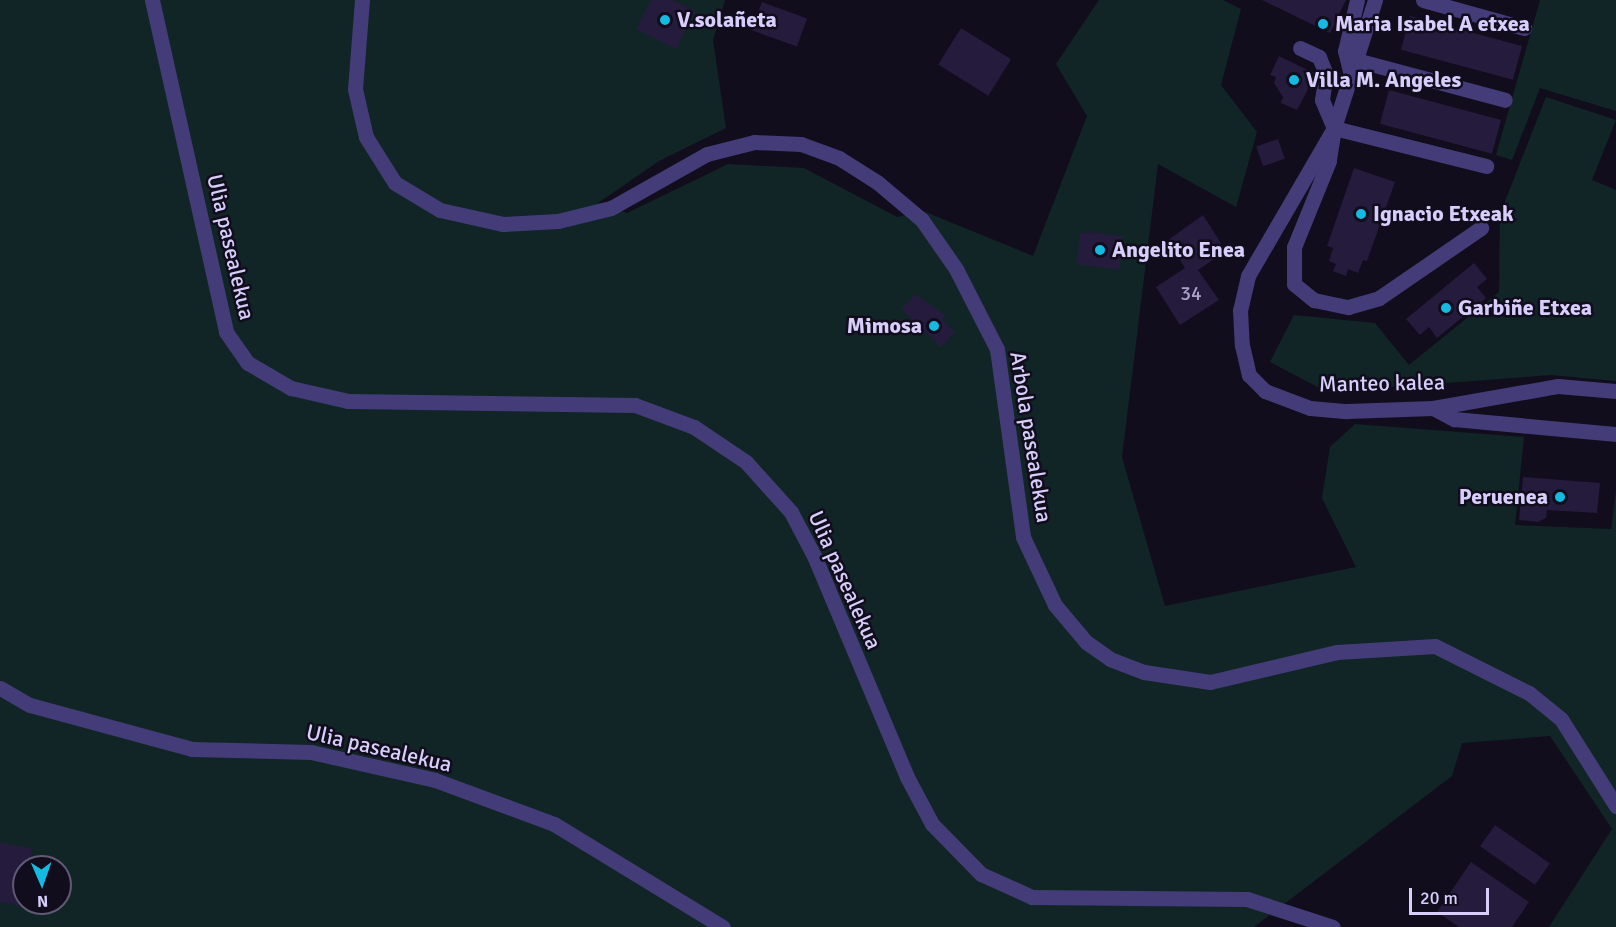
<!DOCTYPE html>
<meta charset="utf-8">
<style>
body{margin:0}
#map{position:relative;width:1616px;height:927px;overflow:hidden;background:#110d1d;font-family:Signika,sans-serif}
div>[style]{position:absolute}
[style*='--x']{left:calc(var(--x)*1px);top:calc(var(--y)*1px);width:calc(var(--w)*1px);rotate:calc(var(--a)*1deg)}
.green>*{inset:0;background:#112526}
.building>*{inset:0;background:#251b3c;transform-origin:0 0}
.minor>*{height:15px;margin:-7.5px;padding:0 7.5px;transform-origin:7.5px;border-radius:7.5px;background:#443c78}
.dots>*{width:16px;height:16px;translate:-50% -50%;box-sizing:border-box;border:3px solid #110d1d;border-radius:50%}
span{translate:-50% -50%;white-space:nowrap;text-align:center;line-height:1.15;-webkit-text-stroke:5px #110d1d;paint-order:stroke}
.number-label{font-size:20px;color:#aaa1cb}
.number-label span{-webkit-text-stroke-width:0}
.poi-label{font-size:22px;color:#d7cefb;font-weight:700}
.left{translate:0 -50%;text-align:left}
.right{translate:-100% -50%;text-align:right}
.street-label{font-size:22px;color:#d7cefb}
.north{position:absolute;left:12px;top:855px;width:60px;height:60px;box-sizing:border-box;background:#110d1d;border:2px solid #605a76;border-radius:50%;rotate:178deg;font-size:16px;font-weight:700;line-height:24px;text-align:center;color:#d7cefb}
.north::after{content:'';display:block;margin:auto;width:21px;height:27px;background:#14bae1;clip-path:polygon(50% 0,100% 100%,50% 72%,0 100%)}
.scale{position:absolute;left:1409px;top:888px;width:80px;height:27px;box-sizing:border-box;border:3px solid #d7cefb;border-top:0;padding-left:8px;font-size:18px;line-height:21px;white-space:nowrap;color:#d7cefb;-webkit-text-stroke:4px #110d1d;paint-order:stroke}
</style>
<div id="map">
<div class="green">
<i style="clip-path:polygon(evenodd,0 0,725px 0,713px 40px,726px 128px,659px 161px,598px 203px,627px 213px,728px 164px,804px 168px,897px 217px,923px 211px,1033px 256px,1087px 116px,1056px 64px,1099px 0,1223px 0,1241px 9px,1221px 85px,1257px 132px,1236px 207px,1158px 164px,1122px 457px,1165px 606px,1356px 567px,1322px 498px,1330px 447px,1355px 424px,1524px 437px,1515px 525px,1611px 529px,1616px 491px,1616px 927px,1549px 927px,1612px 829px,1550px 736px,1462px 743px,1452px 776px,1254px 927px,0 927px,0 0,24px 867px,60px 867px,60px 903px,24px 903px,24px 867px)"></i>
<i style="clip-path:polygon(1540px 0,1616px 0,1616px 111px,1540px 88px,1512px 160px,1496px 155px)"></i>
<i style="clip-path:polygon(1546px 97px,1616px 120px,1592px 180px,1616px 190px,1616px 381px,1551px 375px,1327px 392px,1270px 362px,1294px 315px,1375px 323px,1409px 365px,1499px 292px,1500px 214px)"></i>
</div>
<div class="building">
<i style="clip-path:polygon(651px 0,672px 0,695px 11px,676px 49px,636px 29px)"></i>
<i style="clip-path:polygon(1262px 0,1346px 0,1330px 33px)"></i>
<i style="left:762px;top:2px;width:48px;height:30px;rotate:20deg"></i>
<i style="left:1410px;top:16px;width:116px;height:35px;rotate:15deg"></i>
<i style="left:961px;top:28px;width:59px;height:43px;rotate:32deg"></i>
<i style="clip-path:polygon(1279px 56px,1316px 74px,1297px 110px,1281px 103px,1283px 97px,1274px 83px,1276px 77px,1270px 75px)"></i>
<i style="left:1389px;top:90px;width:116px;height:35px;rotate:15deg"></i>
<i style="left:1278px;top:139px;width:21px;height:23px;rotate:71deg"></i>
<i style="clip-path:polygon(1354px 168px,1395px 182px,1367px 261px,1363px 260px,1358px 273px,1348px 269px,1346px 276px,1333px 271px,1336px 264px,1329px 261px,1333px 248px,1327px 246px)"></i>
<i style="clip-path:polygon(1203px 215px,1226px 251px,1198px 270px,1219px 300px,1180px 325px,1156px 287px,1185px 268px,1168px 240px)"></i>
<i style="clip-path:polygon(1092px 232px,1122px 236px,1120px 270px,1077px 264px,1080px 233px)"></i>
<i style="clip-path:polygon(1474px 263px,1487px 279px,1477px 287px,1486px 298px,1437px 338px,1429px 327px,1420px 335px,1406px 319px)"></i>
<i style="clip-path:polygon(915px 294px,946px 316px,942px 319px,955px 332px,941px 347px,901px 309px)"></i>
<i style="clip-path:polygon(1523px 477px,1600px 483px,1597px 513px,1547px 510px,1546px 518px,1538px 522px,1519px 520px)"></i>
<i style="left:1495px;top:825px;width:67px;height:26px;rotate:35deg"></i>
<i style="clip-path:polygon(0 842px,32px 849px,28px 867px,24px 867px,20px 906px,0 902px)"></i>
<i style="clip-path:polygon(1471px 862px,1529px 902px,1512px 927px,1459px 927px,1437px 912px)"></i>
</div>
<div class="minor">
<i style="--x:152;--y:0;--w:340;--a:77.4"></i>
<i style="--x:226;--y:332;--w:38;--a:55"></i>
<i style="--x:248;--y:363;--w:50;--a:30.2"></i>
<i style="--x:291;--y:388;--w:58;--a:12.8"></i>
<i style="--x:348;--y:401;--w:287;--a:0.8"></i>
<i style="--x:635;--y:405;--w:63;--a:20.4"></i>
<i style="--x:694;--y:427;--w:63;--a:33.9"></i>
<i style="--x:746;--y:462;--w:67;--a:48"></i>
<i style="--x:791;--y:512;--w:52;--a:62.4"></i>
<i style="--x:815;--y:558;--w:238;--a:67.2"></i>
<i style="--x:907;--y:777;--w:53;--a:62"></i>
<i style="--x:932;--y:824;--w:70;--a:45.6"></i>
<i style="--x:981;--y:874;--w:56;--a:24.3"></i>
<i style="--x:1032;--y:897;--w:215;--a:0.5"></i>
<i style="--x:1247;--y:899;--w:90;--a:18"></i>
<i style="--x:362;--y:0;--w:89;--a:94.5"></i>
<i style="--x:355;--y:89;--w:49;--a:77.1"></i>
<i style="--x:366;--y:137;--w:54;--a:57.8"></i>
<i style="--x:395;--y:183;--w:52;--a:31"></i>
<i style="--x:440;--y:210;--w:65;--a:12.5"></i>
<i style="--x:503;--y:224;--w:55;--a:-3.1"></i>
<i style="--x:558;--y:221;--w:55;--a:-13.8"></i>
<i style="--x:611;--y:208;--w:110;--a:-29.4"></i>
<i style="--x:707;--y:154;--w:49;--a:-14.3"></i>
<i style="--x:754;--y:142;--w:47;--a:2.4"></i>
<i style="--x:801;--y:144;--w:40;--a:20.2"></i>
<i style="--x:839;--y:158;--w:45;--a:32.3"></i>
<i style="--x:877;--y:182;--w:59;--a:40.2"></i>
<i style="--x:922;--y:220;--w:60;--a:55.2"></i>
<i style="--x:956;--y:269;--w:90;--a:62.9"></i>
<i style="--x:997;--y:349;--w:190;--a:82.1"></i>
<i style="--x:1023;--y:537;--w:75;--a:64.8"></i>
<i style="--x:1055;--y:605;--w:48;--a:50"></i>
<i style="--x:1086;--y:642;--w:29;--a:35"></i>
<i style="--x:1110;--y:659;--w:36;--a:21"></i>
<i style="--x:1144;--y:672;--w:67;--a:8.6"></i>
<i style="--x:1210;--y:682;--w:130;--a:-13.3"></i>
<i style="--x:1337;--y:652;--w:98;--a:-3.5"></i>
<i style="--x:1435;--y:646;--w:105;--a:26.6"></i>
<i style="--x:1529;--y:693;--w:41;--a:39.1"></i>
<i style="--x:1561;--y:719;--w:103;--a:57.7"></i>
<i style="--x:1375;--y:0;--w:134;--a:107.8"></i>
<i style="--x:1334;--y:128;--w:33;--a:99"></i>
<i style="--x:1329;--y:161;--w:93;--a:112.1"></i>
<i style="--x:1294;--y:247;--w:37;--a:90"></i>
<i style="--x:1294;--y:284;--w:26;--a:39"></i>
<i style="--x:1314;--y:300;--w:35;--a:12"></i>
<i style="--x:1348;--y:307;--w:32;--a:-16"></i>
<i style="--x:1379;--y:298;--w:124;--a:-34.5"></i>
<i style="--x:1423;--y:0;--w:105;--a:15.5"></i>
<i style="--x:1300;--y:48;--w:21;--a:25"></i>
<i style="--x:1319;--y:57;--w:18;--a:68"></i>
<i style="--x:1326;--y:74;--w:26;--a:99"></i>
<i style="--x:1322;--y:100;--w:30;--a:67"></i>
<i style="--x:1356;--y:60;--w:154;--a:15"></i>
<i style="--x:1351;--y:75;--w:25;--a:-104"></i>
<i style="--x:1345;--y:51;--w:52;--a:-76.8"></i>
<i style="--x:1334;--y:128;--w:171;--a:120.2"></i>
<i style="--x:1248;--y:276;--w:35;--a:103"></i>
<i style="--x:1240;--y:310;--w:35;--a:87"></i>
<i style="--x:1242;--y:345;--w:31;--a:77"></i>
<i style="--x:1249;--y:375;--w:23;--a:45"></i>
<i style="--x:1265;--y:391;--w:48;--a:20.7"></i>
<i style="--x:1310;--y:408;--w:37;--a:5"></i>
<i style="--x:1347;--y:411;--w:86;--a:-2"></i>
<i style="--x:1433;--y:408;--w:127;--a:-10"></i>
<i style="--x:1558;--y:386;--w:58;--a:4.9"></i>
<i style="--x:1334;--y:128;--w:157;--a:14"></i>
<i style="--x:1433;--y:408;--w:24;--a:28"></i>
<i style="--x:1454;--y:419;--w:163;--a:5.3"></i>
<i style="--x:0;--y:688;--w:34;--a:30"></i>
<i style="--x:30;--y:705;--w:168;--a:15.2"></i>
<i style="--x:192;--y:749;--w:119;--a:1.4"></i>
<i style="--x:311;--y:752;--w:127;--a:12.7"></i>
<i style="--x:435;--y:780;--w:127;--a:20.3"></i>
<i style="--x:554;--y:824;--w:198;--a:31.4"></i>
</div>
<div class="dots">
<i style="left:665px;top:20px;background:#14bae1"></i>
<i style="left:1323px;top:24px;background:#14bae1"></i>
<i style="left:1294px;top:80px;background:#14bae1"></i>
<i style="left:1361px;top:214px;background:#14bae1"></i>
<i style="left:1100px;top:250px;background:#14bae1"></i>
<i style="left:1446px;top:308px;background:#14bae1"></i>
<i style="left:934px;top:326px;background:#14bae1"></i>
<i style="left:1560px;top:497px;background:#14bae1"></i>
</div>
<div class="number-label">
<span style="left:1191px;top:293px">34</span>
</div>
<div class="poi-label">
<span class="left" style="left:677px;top:20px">V.solañeta</span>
<span class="left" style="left:1335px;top:24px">Maria Isabel A etxea</span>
<span class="left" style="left:1306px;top:80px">Villa M. Angeles</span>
<span class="left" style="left:1373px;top:214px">Ignacio Etxeak</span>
<span class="left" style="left:1112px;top:250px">Angelito Enea</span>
<span class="left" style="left:1458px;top:308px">Garbiñe Etxea</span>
<span class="right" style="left:922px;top:326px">Mimosa</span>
<span class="right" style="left:1548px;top:497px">Peruenea</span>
</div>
<div class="street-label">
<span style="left:231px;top:247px;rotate:77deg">Ulia pasealekua</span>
<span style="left:1382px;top:383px;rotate:-1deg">Manteo kalea</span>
<span style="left:1031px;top:437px;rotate:81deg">Arbola pasealekua</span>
<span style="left:845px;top:580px;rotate:66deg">Ulia pasealekua</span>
<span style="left:379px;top:748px;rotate:13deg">Ulia pasealekua</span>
</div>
<div class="north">N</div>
<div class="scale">20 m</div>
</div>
